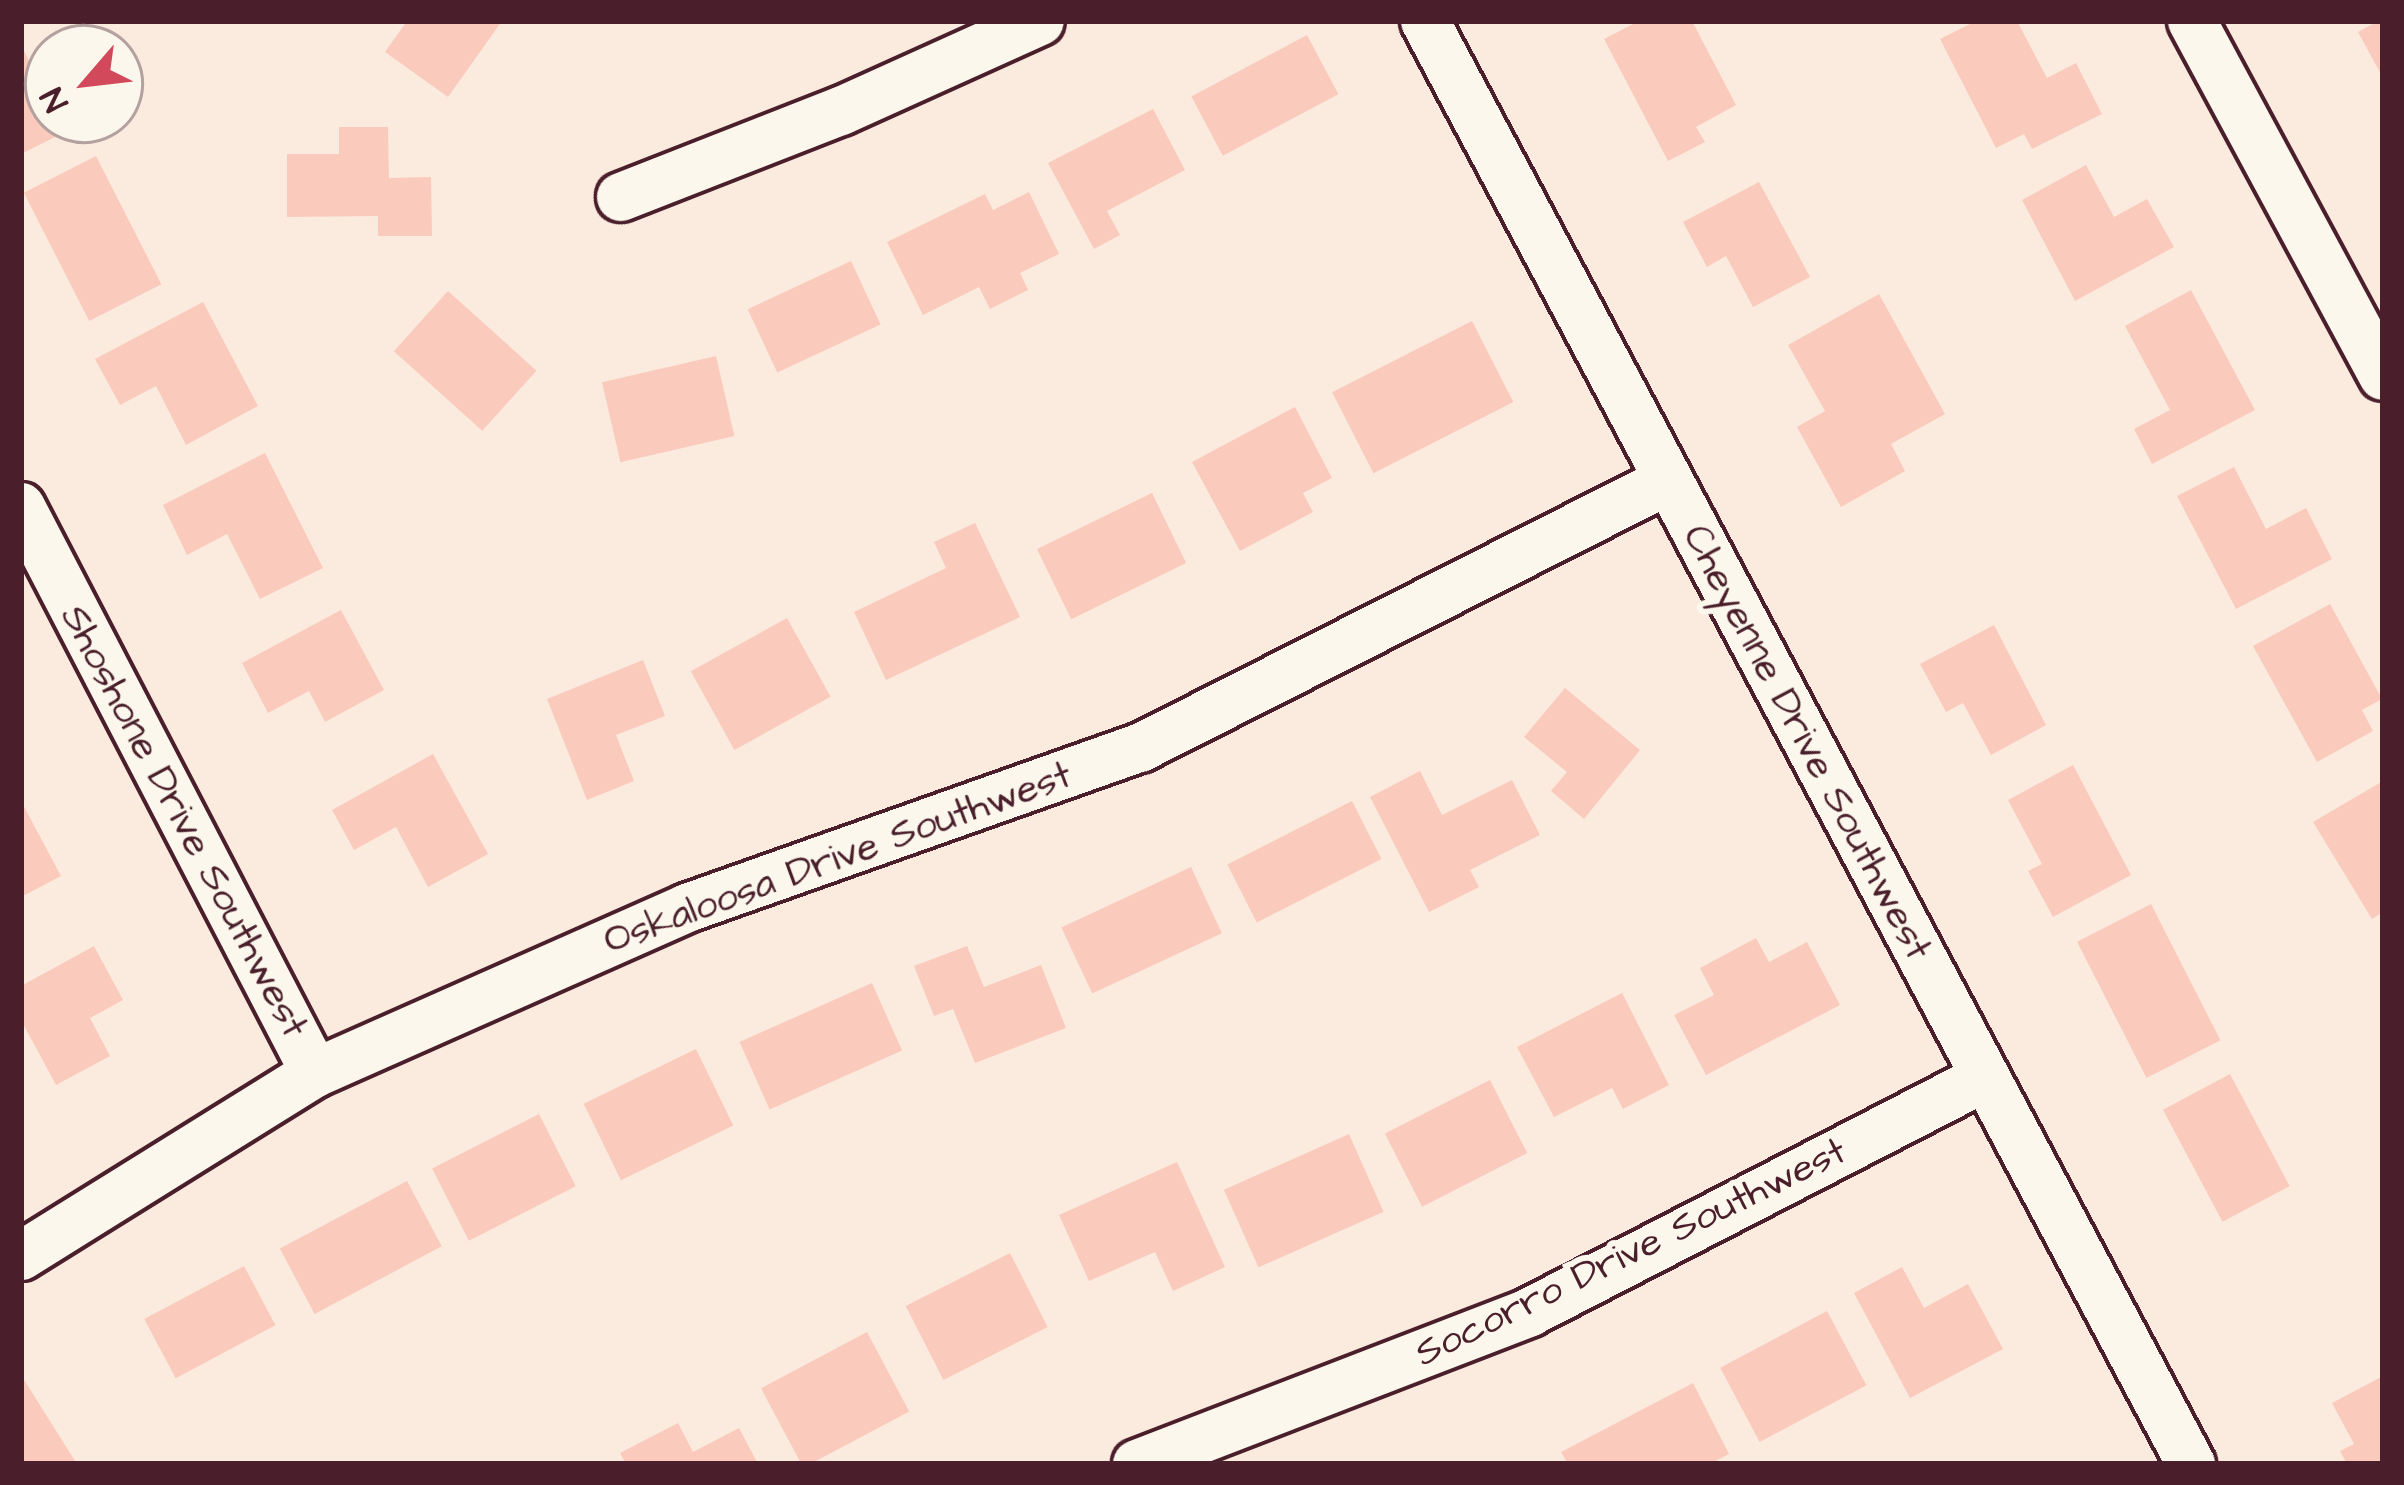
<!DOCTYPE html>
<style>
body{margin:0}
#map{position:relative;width:2404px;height:1485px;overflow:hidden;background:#fbeade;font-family:"Architects Daughter",sans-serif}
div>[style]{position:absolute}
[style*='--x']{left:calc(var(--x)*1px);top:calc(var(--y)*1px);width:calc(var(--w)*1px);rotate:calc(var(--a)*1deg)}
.building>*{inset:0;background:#facbbd;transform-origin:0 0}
.roads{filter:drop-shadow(3px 0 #4a1f2b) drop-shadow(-3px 0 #4a1f2b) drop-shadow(0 3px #4a1f2b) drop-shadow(0 -3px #4a1f2b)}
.street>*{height:48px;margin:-24px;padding:0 24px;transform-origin:24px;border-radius:24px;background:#fbf7ec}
span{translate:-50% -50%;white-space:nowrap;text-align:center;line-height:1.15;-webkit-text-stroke:12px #fbf7ec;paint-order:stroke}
.street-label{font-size:39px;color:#4a1f2b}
.frame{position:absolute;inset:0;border:24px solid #4a1f2b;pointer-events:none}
.north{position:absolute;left:24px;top:24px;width:120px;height:120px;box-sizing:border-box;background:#fbf7ec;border:3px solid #b4a19f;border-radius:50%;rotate:242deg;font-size:33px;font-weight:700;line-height:48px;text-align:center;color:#4a1f2b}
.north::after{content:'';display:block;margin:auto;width:42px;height:54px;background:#d1495b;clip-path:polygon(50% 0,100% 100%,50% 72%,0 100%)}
</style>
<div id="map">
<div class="building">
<i style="clip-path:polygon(407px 21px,502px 21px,448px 97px,385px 52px)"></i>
<i style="clip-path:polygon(1639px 21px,1692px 21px,1736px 105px,1696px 127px,1705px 142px,1668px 161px,1604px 39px)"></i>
<i style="clip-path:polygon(1976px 21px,2017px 21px,2047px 78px,2076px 63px,2102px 114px,2032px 149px,2024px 134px,1996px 148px,1940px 39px)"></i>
<i style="clip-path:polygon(2378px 21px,2383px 21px,2383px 78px,2358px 32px)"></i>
<i style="left:1307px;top:35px;width:67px;height:131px;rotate:62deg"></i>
<i style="clip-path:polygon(21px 45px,48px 98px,48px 120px,59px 120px,65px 132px,21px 154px)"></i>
<i style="clip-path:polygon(1153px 109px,1185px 170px,1107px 211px,1120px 235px,1094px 249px,1048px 163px)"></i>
<i style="clip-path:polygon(339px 127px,388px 127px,389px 178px,431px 177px,432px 236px,378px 236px,378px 216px,287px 217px,287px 154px,339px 154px)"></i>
<i style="left:96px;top:156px;width:144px;height:81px;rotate:63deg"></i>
<i style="clip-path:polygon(2086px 165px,2114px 217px,2147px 199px,2174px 247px,2075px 301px,2022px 200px)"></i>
<i style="clip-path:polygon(1759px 182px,1810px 277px,1753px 307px,1726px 256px,1707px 267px,1683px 222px)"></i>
<i style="clip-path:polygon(1029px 192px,1059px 254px,1020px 273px,1028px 290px,990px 309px,979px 287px,923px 315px,887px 242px,985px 194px,993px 210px)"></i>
<i style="left:851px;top:261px;width:70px;height:114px;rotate:65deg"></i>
<i style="clip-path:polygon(2191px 290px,2255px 410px,2152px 464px,2134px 429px,2170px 410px,2125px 326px)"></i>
<i style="left:448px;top:291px;width:119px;height:81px;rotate:42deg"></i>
<i style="clip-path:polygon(1879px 294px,1945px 414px,1891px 444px,1905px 471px,1841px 507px,1797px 427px,1825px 411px,1788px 345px)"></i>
<i style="clip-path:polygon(203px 302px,258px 406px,186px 445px,156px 386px,120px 405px,95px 359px)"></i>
<i style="left:1472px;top:321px;width:91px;height:157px;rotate:63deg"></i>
<i style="left:716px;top:356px;width:82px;height:117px;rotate:77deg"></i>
<i style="clip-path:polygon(1295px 407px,1332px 478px,1303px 493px,1313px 512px,1240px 551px,1192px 462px)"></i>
<i style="clip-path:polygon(265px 453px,323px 568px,260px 599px,227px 534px,187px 555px,163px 505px)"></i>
<i style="clip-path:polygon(2234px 467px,2266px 529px,2306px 508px,2332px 559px,2236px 609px,2177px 496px)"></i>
<i style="left:1152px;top:493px;width:78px;height:128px;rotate:64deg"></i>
<i style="clip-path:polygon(975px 523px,1020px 617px,886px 680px,854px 612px,946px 568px,934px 542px)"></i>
<i style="clip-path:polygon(2330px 604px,2382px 699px,2362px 710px,2373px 731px,2317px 762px,2253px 646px)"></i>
<i style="clip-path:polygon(341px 610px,384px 690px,325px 722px,309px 691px,268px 713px,242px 663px)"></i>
<i style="left:787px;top:618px;width:90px;height:110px;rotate:61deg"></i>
<i style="clip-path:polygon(1994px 625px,2046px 725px,1991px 755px,1963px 703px,1946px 712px,1920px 664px)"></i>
<i style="clip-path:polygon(643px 660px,665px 716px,616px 735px,634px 781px,587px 800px,547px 699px)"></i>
<i style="clip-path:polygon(1565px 688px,1640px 750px,1584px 819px,1551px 791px,1567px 772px,1524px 737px)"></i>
<i style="clip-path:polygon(433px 754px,488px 854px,428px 887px,396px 827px,354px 850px,332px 810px)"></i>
<i style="clip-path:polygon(2073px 765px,2131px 875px,2053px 917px,2028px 871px,2042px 864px,2008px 800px)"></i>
<i style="clip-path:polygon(1420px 771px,1442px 815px,1512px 780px,1540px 835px,1470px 870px,1479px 887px,1429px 912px,1370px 797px)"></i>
<i style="clip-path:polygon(2383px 781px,2383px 912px,2372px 919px,2313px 822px)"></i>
<i style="clip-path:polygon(21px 801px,61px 876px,21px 897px)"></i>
<i style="left:1352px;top:801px;width:65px;height:140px;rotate:63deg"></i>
<i style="left:1191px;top:867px;width:73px;height:143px;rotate:65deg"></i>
<i style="left:2151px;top:904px;width:153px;height:83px;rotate:63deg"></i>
<i style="clip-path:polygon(1756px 938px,1769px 962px,1807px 942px,1840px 1005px,1706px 1075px,1674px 1015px,1714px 995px,1700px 968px)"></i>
<i style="clip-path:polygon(94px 946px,123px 1000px,90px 1018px,110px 1056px,56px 1085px,21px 1020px,21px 986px)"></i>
<i style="clip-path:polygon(967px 946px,984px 987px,1041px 965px,1066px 1028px,975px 1063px,953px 1009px,934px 1016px,914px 966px)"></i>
<i style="left:872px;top:983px;width:74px;height:145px;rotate:66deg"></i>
<i style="clip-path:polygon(1622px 993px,1669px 1085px,1623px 1109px,1612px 1088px,1554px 1117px,1517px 1047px)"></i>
<i style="left:696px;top:1049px;width:85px;height:125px;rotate:64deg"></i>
<i style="left:2230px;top:1074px;width:127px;height:76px;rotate:62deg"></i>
<i style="left:1490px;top:1080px;width:82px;height:118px;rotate:63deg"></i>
<i style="left:539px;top:1114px;width:81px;height:120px;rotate:63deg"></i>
<i style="left:1349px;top:1134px;width:85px;height:137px;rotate:66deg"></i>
<i style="clip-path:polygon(1177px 1162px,1225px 1267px,1173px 1291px,1155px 1252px,1089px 1281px,1059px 1215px)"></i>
<i style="left:407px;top:1181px;width:74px;height:144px;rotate:62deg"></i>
<i style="left:1010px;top:1253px;width:83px;height:117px;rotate:63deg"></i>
<i style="left:244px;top:1266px;width:67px;height:113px;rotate:62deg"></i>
<i style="clip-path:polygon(1902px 1267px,1924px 1308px,1968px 1284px,2003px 1349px,1910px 1398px,1854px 1293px)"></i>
<i style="left:1827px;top:1311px;width:84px;height:121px;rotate:62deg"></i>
<i style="left:867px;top:1332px;width:90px;height:120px;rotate:62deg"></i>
<i style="clip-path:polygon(21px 1375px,77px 1464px,21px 1464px)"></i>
<i style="clip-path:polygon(2383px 1376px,2383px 1464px,2347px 1464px,2340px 1451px,2354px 1444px,2332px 1403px)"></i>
<i style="clip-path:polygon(1693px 1383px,1729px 1454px,1710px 1464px,1568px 1464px,1561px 1452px)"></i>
<i style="clip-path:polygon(678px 1423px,693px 1452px,739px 1428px,758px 1464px,626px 1464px,620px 1453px)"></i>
</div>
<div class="roads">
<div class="street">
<i style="--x:1425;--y:21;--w:1634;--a:62.04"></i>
<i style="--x:2192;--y:21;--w:403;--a:61.7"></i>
<i style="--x:621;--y:197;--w:236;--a:-21.4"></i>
<i style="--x:841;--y:111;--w:218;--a:-24.3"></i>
<i style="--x:21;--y:507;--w:638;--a:62.55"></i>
<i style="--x:21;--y:1256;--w:346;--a:-31.9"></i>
<i style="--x:315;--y:1073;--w:407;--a:-23.9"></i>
<i style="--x:687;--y:908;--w:480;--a:-19.5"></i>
<i style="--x:1140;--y:748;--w:591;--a:-26.87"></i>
<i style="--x:1137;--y:1464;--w:421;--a:-21.1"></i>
<i style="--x:1530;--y:1312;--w:511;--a:-27.27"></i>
</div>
</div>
<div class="street-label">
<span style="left:1806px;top:743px;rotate:62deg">Cheyenne Drive Southwest</span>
<span style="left:183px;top:822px;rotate:62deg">Shoshone Drive Southwest</span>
<span style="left:838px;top:859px;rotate:-20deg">Oskaloosa Drive Southwest</span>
<span style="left:1631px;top:1253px;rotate:-26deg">Socorro Drive Southwest</span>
</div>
<div class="frame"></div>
<div class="north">N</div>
</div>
